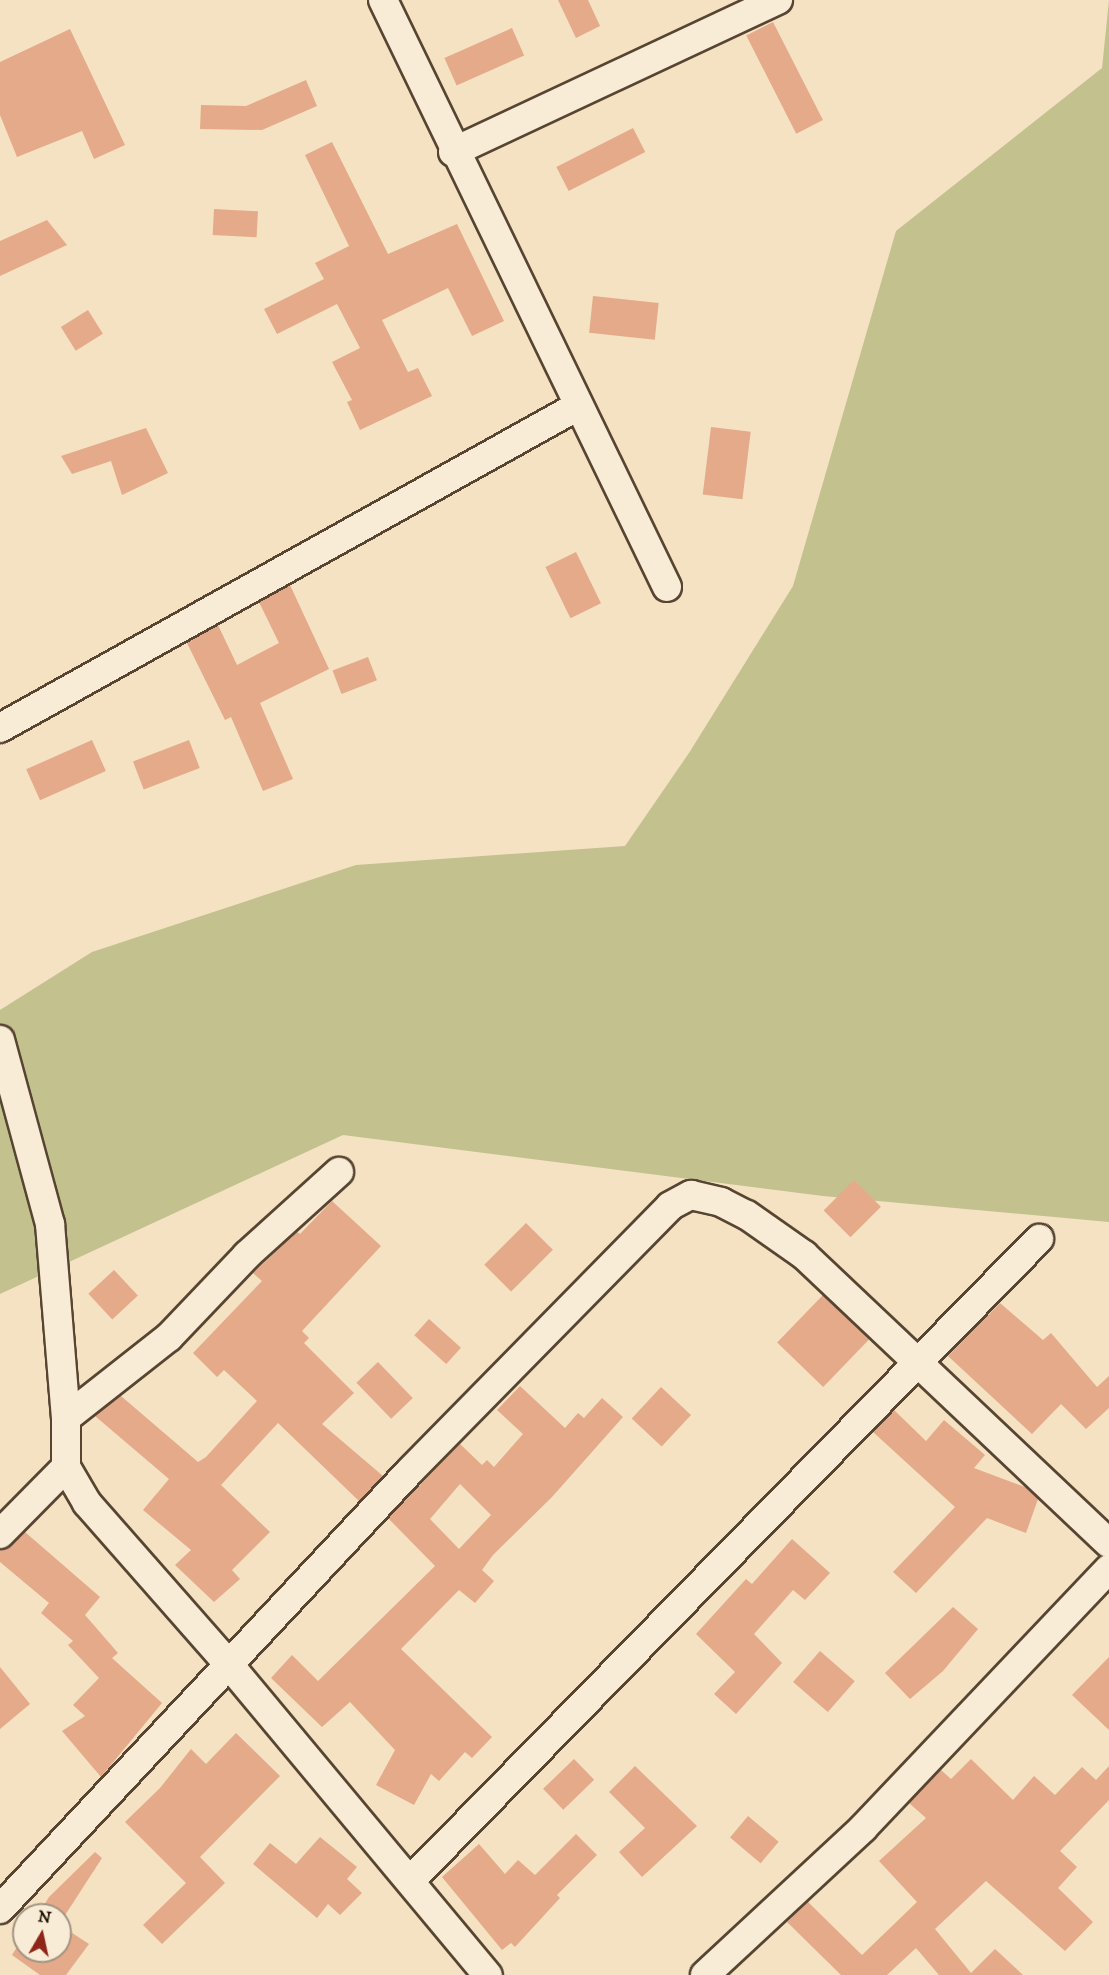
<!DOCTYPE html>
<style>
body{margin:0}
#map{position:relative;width:1109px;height:1975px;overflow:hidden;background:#f4e2c2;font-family:"IM FELL DW Pica",serif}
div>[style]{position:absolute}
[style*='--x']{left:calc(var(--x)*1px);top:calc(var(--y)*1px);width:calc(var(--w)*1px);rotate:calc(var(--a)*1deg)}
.green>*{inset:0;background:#c3c18e}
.building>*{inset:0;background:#e5aa89;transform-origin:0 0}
.roads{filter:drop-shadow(2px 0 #574532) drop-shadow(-2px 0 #574532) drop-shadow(0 2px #574532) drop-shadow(0 -2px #574532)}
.street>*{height:28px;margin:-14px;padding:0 14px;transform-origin:14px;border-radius:14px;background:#f8ecd7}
span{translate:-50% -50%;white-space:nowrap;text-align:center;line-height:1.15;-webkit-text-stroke:4.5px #f8ecd7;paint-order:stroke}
.north{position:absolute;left:12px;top:1903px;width:60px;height:60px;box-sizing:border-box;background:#f8ecd7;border:2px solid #a39482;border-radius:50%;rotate:9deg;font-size:16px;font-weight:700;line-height:24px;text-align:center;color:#231102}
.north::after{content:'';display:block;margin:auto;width:21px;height:27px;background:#8f2418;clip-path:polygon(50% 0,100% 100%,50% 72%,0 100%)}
</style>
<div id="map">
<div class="green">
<i style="clip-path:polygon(1109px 0,1109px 1222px,823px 1196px,343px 1135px,0 1294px,0 1010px,92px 952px,356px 865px,625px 846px,689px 753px,793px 586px,896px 231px,1102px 68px)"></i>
</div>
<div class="building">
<i style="clip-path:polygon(558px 0,588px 0,600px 26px,576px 38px)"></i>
<i style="left:773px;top:22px;width:110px;height:30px;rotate:63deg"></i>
<i style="left:512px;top:28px;width:30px;height:74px;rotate:66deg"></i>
<i style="clip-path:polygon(70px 29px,125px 145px,94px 159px,82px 131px,17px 157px,0 115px,0 62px)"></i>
<i style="clip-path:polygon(306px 80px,317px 106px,262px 130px,200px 129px,201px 105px,246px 106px)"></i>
<i style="left:633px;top:128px;width:27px;height:86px;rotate:63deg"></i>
<i style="clip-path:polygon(332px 142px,388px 254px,457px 224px,504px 321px,472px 336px,448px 288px,382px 320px,408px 372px,418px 368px,432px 396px,360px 430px,347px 402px,352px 400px,332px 362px,360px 348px,337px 304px,277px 334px,264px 309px,324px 279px,315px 263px,349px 246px,305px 155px)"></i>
<i style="left:214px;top:209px;width:44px;height:26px;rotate:3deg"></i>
<i style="clip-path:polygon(47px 220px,67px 245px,0 276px,0 241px)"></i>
<i style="left:593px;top:296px;width:66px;height:37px;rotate:6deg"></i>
<i style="left:88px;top:310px;width:28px;height:32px;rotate:58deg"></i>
<i style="left:711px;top:427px;width:40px;height:68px;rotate:7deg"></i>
<i style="clip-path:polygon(146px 428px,168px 473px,122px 495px,111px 461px,72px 474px,61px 456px)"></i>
<i style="left:576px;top:552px;width:57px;height:34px;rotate:64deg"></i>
<i style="clip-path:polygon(290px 585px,329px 669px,260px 703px,293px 779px,263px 791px,231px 717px,225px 720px,187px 643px,218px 625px,237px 665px,279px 643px,259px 602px)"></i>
<i style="left:368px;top:657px;width:25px;height:38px;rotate:69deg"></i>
<i style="left:92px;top:740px;width:34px;height:72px;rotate:66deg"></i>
<i style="left:189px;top:740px;width:30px;height:60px;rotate:69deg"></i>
<i style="left:854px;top:1180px;width:38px;height:43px;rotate:45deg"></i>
<i style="clip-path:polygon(332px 1201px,381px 1246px,302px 1331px,309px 1338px,304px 1343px,354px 1393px,322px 1424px,383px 1476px,359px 1501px,278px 1423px,221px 1485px,270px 1532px,232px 1570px,240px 1579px,214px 1602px,175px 1565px,191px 1550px,143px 1510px,169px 1479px,95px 1416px,121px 1396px,198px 1462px,206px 1457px,257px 1401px,224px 1370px,217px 1377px,193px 1353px,262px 1281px,253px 1273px,297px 1232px,300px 1234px)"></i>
<i style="left:526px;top:1223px;width:38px;height:59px;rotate:45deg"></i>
<i style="left:114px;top:1270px;width:35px;height:35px;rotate:47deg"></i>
<i style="left:823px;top:1295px;width:64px;height:66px;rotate:44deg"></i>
<i style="clip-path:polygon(1000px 1303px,1043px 1340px,1051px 1333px,1097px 1387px,1109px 1376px,1109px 1408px,1086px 1429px,1061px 1404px,1032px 1434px,948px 1356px)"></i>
<i style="left:429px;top:1319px;width:43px;height:22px;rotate:42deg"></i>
<i style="left:378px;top:1362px;width:50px;height:30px;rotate:46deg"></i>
<i style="clip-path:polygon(evenodd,520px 1386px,565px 1428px,578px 1413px,584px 1418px,602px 1398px,623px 1417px,552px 1497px,493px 1555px,482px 1570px,494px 1581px,475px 1603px,459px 1590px,401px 1649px,492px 1737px,472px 1758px,465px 1752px,439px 1781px,431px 1774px,414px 1805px,376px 1785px,395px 1750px,350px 1702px,322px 1727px,271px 1678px,292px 1655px,318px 1681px,435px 1566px,388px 1518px,460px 1444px,482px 1465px,487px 1460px,494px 1467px,523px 1434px,497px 1410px,520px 1386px,460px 1484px,491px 1515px,459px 1549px,430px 1519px,460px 1484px)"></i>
<i style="left:661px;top:1387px;width:41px;height:43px;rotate:43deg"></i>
<i style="clip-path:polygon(894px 1410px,926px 1441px,944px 1420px,985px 1455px,974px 1468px,1025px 1487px,1038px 1499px,1026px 1533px,987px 1518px,916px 1593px,893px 1572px,955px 1507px,873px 1432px)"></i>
<i style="clip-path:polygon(25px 1532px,100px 1597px,85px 1615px,118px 1653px,112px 1658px,162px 1703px,101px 1777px,62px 1731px,85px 1716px,73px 1705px,99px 1678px,68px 1645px,73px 1641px,41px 1613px,49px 1603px,0 1562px,0 1550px,11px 1546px)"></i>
<i style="clip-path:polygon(792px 1539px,830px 1573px,805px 1600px,793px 1590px,754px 1634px,782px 1663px,736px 1714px,714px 1694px,735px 1672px,696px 1634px,746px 1579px,752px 1584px)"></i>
<i style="clip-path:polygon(953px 1607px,978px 1629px,943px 1671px,910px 1699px,885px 1673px)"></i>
<i style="left:820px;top:1651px;width:46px;height:41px;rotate:41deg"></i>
<i style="clip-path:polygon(1109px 1657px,1109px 1730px,1072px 1695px)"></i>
<i style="clip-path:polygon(0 1667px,30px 1704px,0 1729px)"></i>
<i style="clip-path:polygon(236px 1733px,280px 1776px,200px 1857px,225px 1883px,162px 1944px,143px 1925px,186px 1883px,125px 1822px,160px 1788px,191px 1749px,206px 1764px)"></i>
<i style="left:574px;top:1759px;width:29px;height:43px;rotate:46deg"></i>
<i style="clip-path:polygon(971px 1759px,1013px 1800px,1034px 1776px,1055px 1795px,1082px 1767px,1096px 1780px,1109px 1766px,1109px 1800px,1060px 1851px,1077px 1867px,1058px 1888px,1093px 1922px,1065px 1951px,986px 1881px,935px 1929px,971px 1973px,995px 1949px,1023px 1975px,939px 1975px,916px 1948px,887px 1975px,841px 1975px,787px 1922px,808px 1902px,862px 1955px,917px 1902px,879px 1861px,926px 1818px,909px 1803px,941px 1770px,951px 1779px)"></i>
<i style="clip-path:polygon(635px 1766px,697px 1826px,642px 1877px,619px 1852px,645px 1828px,609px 1792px)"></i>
<i style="left:748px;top:1816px;width:40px;height:28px;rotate:40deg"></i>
<i style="clip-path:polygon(576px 1834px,597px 1855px,557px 1895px,560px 1898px,515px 1947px,511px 1943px,502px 1950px,442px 1877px,479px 1844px,505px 1874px,518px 1860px,535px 1875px)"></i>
<i style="clip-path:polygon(320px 1837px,357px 1867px,347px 1879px,362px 1893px,340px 1915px,328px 1904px,317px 1918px,253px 1864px,270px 1843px,296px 1864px)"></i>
<i style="clip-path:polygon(95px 1852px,102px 1858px,60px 1923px,60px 1915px,38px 1915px,49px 1897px)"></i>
<i style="clip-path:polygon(60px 1925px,89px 1944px,66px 1975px,40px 1975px,12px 1955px,24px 1936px,24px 1951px,60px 1951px)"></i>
</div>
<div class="roads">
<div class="street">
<i style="--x:383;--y:0;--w:652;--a:64.18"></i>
<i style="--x:453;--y:152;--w:359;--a:-25.1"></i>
<i style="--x:0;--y:728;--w:662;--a:-29.12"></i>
<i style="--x:0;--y:1040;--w:191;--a:74.8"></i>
<i style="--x:50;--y:1224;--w:195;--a:85.3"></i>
<i style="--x:66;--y:1418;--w:49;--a:90"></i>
<i style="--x:66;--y:1467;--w:42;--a:59.7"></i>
<i style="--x:87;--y:1503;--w:218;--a:48.7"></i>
<i style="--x:231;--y:1667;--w:401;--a:50.2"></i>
<i style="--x:66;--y:1418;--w:131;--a:-38.2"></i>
<i style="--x:169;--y:1337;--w:113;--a:-46.4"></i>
<i style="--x:247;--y:1255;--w:124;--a:-42.1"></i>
<i style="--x:0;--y:1534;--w:94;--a:-45.4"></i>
<i style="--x:410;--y:1881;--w:899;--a:-45.59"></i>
<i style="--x:0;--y:1909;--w:600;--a:-46.89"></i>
<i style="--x:410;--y:1471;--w:371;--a:-45.5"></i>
<i style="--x:670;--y:1206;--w:24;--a:-28"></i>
<i style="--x:691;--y:1195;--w:31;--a:13"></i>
<i style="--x:721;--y:1202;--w:29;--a:27"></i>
<i style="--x:747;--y:1215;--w:70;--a:35.1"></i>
<i style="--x:804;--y:1255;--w:419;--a:43.4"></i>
<i style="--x:705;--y:1975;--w:216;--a:-42.9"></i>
<i style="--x:863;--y:1828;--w:357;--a:-46.5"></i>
</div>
</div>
<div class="north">N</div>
</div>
